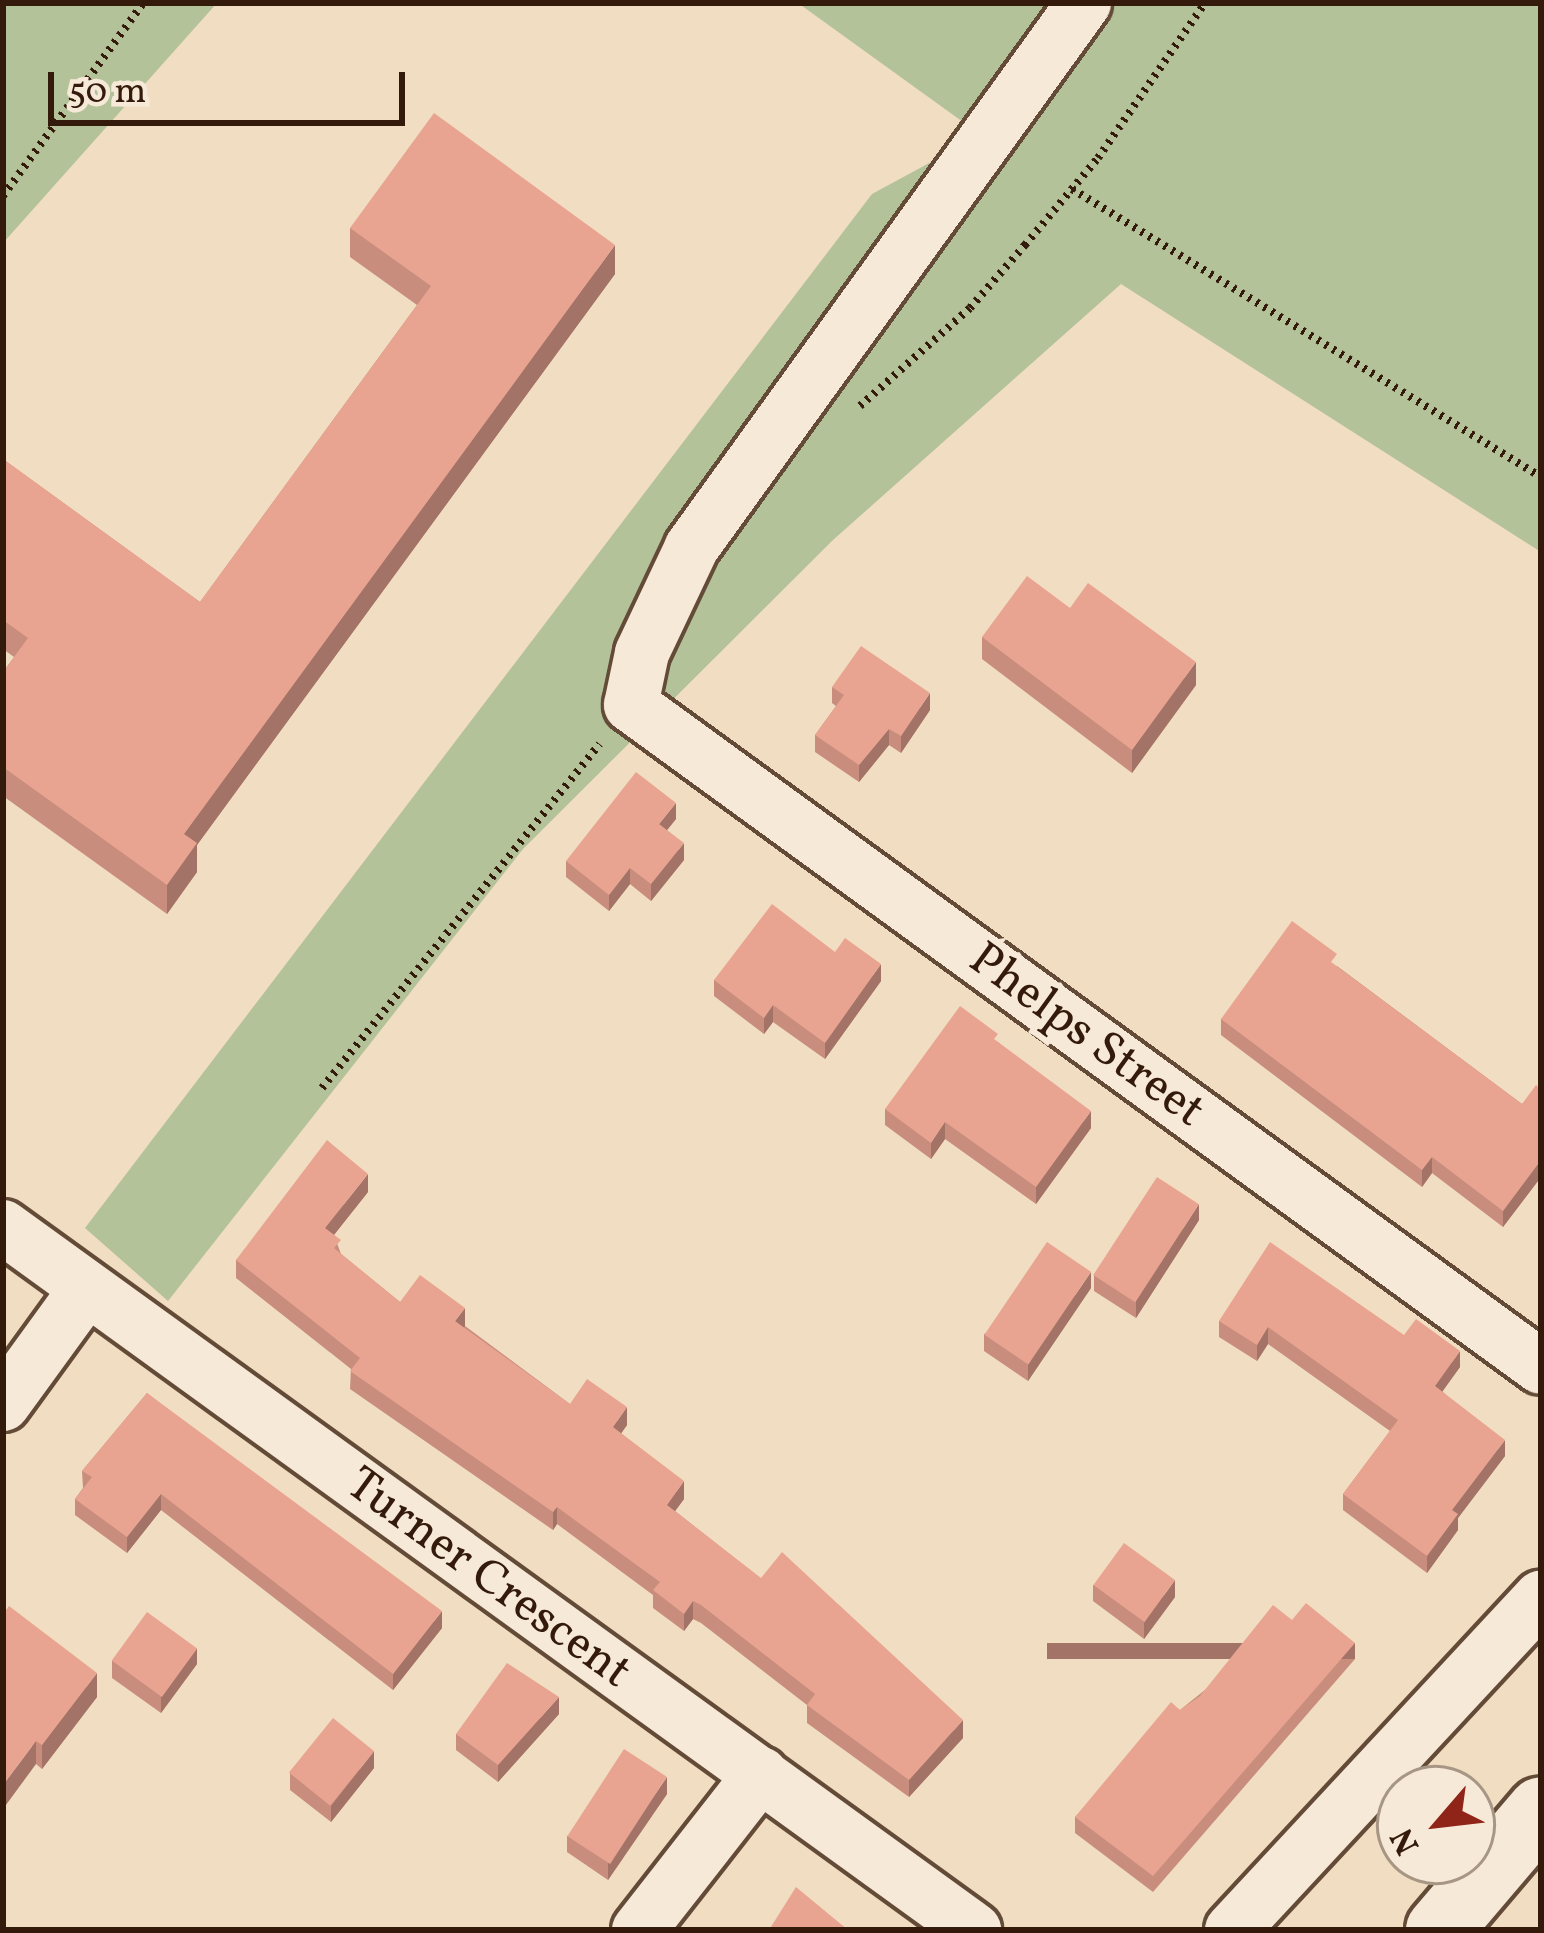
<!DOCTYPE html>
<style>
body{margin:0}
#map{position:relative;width:1544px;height:1933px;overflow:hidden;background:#f1ddc1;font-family:Vollkorn,serif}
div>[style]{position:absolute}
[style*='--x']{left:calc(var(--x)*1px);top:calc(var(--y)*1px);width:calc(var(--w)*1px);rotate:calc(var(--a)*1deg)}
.green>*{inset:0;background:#b3c298}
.path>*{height:8px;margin-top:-4px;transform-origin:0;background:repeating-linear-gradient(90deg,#341a0a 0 3px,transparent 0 9px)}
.roads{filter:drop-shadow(3px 0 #634b38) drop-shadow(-3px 0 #634b38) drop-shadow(0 3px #634b38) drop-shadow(0 -3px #634b38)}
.street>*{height:54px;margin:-27px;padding:0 27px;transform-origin:27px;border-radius:27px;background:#f6e9d7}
.secondary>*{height:66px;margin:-33px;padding:0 33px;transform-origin:33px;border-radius:33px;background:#f6e9d7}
.wall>*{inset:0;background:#c88d7d}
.shaded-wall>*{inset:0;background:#a27366;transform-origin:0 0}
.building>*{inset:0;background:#e8a491;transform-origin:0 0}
span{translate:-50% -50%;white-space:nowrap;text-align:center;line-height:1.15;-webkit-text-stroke:12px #f6e9d7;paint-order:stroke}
.street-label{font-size:48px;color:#341a0a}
.frame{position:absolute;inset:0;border:6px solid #341a0a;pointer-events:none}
.north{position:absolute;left:1376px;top:1765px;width:120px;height:120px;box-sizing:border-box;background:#f6e9d7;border:3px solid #a89685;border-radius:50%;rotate:242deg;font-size:33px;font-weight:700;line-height:48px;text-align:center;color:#341a0a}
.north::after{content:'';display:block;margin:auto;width:42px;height:54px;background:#8f2418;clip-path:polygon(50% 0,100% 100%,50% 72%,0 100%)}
.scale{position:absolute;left:48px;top:72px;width:357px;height:54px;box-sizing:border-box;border:6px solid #341a0a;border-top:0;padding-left:15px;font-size:36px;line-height:42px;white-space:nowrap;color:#341a0a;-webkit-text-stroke:9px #f6e9d7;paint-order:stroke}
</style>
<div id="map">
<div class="green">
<i style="clip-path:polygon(3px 3px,217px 3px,3px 243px)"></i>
<i style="clip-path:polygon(798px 3px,1541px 3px,1541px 552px,1121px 284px,833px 540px,523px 849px,168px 1301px,85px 1228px,872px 194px,981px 135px)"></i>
</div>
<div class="path">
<i style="--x:1072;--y:189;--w:550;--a:31.55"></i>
<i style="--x:3;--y:196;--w:238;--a:-54"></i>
<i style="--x:860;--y:406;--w:147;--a:-41.7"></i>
<i style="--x:970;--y:308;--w:84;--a:-48.9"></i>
<i style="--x:1025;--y:245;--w:114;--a:-50"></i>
<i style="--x:1098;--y:158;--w:188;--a:-55.4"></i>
<i style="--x:322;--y:1088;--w:442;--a:-51.1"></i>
</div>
<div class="roads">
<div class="street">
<i style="--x:1084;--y:3;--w:671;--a:125.78"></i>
<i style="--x:692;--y:547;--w:117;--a:115.3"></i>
<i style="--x:642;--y:653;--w:53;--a:101.9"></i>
<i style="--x:631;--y:705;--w:1125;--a:36.03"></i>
<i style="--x:3;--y:1227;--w:1199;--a:35.9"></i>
<i style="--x:3;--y:1404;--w:140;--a:-54"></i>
<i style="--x:639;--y:1930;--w:198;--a:-52"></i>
<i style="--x:1232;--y:1930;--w:454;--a:-47.1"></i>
</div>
<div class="secondary">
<i style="--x:1439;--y:1930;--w:157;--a:-49.6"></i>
</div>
</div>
<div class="wall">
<i style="clip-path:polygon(350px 228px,615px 274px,197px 845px,197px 872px,167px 914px,3px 796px,3px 672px,14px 657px,3px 649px,3px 459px,200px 602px,417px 305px,350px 257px)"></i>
<i style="clip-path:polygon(1070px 608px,1196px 685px,1132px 773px,982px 659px,982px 637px)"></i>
<i style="clip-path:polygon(832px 687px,930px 710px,901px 753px,889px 745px,859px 782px,815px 752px,815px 735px,836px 706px,832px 703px)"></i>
<i style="clip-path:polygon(676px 819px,667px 830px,684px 860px,651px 901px,630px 884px,609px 911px,566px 877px,566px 861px)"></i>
<i style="clip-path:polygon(835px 952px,881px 981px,825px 1059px,773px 1022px,764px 1034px,714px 996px,714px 980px)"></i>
<i style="clip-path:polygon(1337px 966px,1522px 1104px,1541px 1089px,1541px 1177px,1503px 1227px,1432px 1173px,1422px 1187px,1221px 1035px,1221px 1019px)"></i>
<i style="clip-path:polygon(998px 1042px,1091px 1128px,1036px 1204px,945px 1139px,931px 1159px,885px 1125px,885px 1109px)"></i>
<i style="clip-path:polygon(368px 1192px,334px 1235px,341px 1254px,400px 1302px,465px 1326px,570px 1404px,627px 1425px,621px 1433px,684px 1499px,675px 1511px,963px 1738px,909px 1797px,807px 1723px,807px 1705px,701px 1623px,693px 1619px,684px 1631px,653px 1608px,653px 1595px,557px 1524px,553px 1530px,350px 1389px,351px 1369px,236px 1278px,236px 1260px)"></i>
<i style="clip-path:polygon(1199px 1220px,1136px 1318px,1094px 1291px,1094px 1275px)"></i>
<i style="clip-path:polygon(1091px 1288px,1028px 1381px,984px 1351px,984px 1334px)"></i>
<i style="clip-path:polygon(1219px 1321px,1404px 1335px,1460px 1367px,1442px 1391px,1505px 1456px,1458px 1518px,1458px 1530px,1427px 1573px,1343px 1510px,1343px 1494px,1390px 1431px,1268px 1344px,1257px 1361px,1219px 1337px)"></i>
<i style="clip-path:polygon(147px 1393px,442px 1628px,393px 1690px,161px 1510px,127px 1553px,75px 1515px,75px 1499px,83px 1488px,82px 1471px)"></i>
<i style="clip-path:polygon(1093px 1585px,1175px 1597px,1144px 1639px,1093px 1601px)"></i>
<i style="clip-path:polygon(3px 1614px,97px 1697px,42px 1769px,36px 1764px)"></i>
<i style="clip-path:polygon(1292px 1620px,1355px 1659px,1153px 1892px,1075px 1833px,1075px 1817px,1180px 1710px)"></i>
<i style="clip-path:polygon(112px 1661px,197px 1664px,161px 1713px,112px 1678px)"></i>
<i style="clip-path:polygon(559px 1714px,498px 1782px,456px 1750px,456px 1734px)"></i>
<i style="clip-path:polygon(374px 1768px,331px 1822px,290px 1790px,290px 1773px)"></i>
<i style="clip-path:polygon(667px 1794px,608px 1880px,567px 1852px,567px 1836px)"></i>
</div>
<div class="shaded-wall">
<i style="clip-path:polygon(615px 245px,615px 274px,197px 845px,197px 872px,167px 914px,167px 885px,184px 834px)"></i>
<i style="clip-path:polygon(1196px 662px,1196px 685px,1132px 773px,1132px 750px)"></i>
<i style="clip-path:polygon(930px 693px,930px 710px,901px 753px,901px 736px)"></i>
<i style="clip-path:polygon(889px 729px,889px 745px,859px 782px,859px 765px)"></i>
<i style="clip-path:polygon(676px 803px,676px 819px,659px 840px,659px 824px)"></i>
<i style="clip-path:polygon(684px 843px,684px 860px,651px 901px,651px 884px)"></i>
<i style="clip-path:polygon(630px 868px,630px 884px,609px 911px,609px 895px)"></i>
<i style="clip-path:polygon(881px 964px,881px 981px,825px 1059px,825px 1043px)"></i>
<i style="clip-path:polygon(773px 1005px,773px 1022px,764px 1034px,764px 1018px)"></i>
<i style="clip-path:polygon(1091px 1111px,1091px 1128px,1036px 1204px,1036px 1187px)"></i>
<i style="clip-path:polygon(945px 1122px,945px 1139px,931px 1159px,931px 1143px)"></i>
<i style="clip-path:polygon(1432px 1157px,1432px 1173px,1422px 1187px,1422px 1170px)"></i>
<i style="clip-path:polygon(1541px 1160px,1541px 1177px,1503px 1227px,1503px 1211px)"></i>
<i style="clip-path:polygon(368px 1174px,368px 1192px,325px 1246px,325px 1228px)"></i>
<i style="clip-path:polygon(1199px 1204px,1199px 1220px,1136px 1318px,1136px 1301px)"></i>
<i style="clip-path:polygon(1091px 1272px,1091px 1288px,1028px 1381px,1028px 1364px)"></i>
<i style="clip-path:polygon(465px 1308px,465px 1326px,455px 1339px,455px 1321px)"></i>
<i style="clip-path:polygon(1268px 1327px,1268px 1344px,1257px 1361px,1257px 1345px)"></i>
<i style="clip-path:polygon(1460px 1351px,1460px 1367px,1435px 1402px,1435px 1386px)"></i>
<i style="clip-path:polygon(627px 1407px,627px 1425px,613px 1445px,613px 1427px)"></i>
<i style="clip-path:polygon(1505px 1440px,1505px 1456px,1458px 1518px,1458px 1530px,1427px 1573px,1427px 1556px,1452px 1510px)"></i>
<i style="clip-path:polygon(684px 1481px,684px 1499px,667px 1522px,667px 1505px)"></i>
<i style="clip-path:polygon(161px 1494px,161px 1510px,127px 1553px,127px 1537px)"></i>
<i style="clip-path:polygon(557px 1507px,557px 1524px,553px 1530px,553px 1512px)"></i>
<i style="clip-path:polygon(1175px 1580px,1175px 1597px,1144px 1639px,1144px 1623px)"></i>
<i style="clip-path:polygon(693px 1601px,693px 1619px,684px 1631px,684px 1614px)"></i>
<i style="clip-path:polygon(442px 1611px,442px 1628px,393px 1690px,393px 1674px)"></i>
<i style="left:1355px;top:1643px;width:16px;height:308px;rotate:90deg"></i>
<i style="clip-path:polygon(197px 1648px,197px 1664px,161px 1713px,161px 1696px)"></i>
<i style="clip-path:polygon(97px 1673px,97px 1697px,42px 1769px,42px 1745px)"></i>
<i style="clip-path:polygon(559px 1697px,559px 1714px,498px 1782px,498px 1765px)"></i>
<i style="clip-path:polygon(963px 1720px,963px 1738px,909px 1797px,909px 1780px)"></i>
<i style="clip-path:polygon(36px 1741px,36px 1764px,3px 1809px,3px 1785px)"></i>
<i style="clip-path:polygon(374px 1751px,374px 1768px,331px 1822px,331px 1806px)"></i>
<i style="clip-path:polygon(667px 1777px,667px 1794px,608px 1880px,608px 1863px)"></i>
</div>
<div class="building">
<i style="clip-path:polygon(434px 113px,615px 245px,184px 834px,197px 843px,167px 885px,3px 767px,3px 672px,28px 638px,3px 620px,3px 459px,200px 602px,431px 286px,350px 228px)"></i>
<i style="clip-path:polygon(1027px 576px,1070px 608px,1088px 583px,1196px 662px,1132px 750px,982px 637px)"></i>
<i style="clip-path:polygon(861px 646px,930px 693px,901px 736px,889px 729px,859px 765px,815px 735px,844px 695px,832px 687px)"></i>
<i style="clip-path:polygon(636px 772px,676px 803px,659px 824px,684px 843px,651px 884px,630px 868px,609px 895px,566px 861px)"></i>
<i style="clip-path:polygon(772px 904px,835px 952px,845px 938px,881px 964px,825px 1043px,773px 1005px,764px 1018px,714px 980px)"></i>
<i style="clip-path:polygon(1292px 921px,1337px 954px,1331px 962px,1522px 1104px,1536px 1085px,1541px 1089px,1541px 1160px,1503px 1211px,1432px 1157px,1422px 1170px,1221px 1019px)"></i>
<i style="clip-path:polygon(960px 1006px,998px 1034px,994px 1039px,1091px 1111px,1036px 1187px,945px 1122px,931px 1143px,885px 1109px)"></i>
<i style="clip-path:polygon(327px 1140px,368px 1174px,325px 1228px,341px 1240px,334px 1248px,400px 1302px,420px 1275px,465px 1308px,455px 1321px,570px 1404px,587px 1379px,627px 1407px,613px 1427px,684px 1481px,667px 1505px,761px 1578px,782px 1552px,963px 1720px,909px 1780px,807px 1705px,815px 1694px,701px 1605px,693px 1601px,684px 1614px,653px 1590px,660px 1582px,557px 1507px,553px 1512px,350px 1371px,360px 1358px,236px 1260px)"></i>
<i style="left:1157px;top:1177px;width:50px;height:117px;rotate:33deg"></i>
<i style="left:1047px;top:1242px;width:53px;height:112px;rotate:34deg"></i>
<i style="clip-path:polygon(1270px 1242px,1404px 1335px,1416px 1319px,1460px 1351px,1435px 1386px,1505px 1440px,1452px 1510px,1458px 1514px,1427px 1556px,1343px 1494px,1398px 1420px,1268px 1327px,1257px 1345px,1219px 1321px)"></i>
<i style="clip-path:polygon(147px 1393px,442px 1611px,393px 1674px,161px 1494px,127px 1537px,75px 1499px,92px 1477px,82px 1471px)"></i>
<i style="left:1124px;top:1543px;width:63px;height:52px;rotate:36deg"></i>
<i style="clip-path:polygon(1306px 1603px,1355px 1643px,1153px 1876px,1075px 1817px,1171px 1702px,1180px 1710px,1200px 1696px,1273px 1605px,1292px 1620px)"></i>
<i style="clip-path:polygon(9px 1606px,97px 1673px,42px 1745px,36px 1741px,3px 1785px,3px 1614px)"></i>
<i style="left:147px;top:1612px;width:62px;height:60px;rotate:36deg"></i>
<i style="clip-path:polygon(507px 1663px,559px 1697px,498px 1765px,456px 1734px)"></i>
<i style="left:333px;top:1718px;width:53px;height:70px;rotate:39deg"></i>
<i style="left:624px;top:1749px;width:51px;height:104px;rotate:33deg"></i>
<i style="clip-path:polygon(796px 1887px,848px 1930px,769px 1930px)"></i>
</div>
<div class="street-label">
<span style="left:1086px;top:1036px;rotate:36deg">Phelps Street</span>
<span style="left:488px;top:1579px;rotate:36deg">Turner Crescent</span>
</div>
<div class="frame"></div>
<div class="north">N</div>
<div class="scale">50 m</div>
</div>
